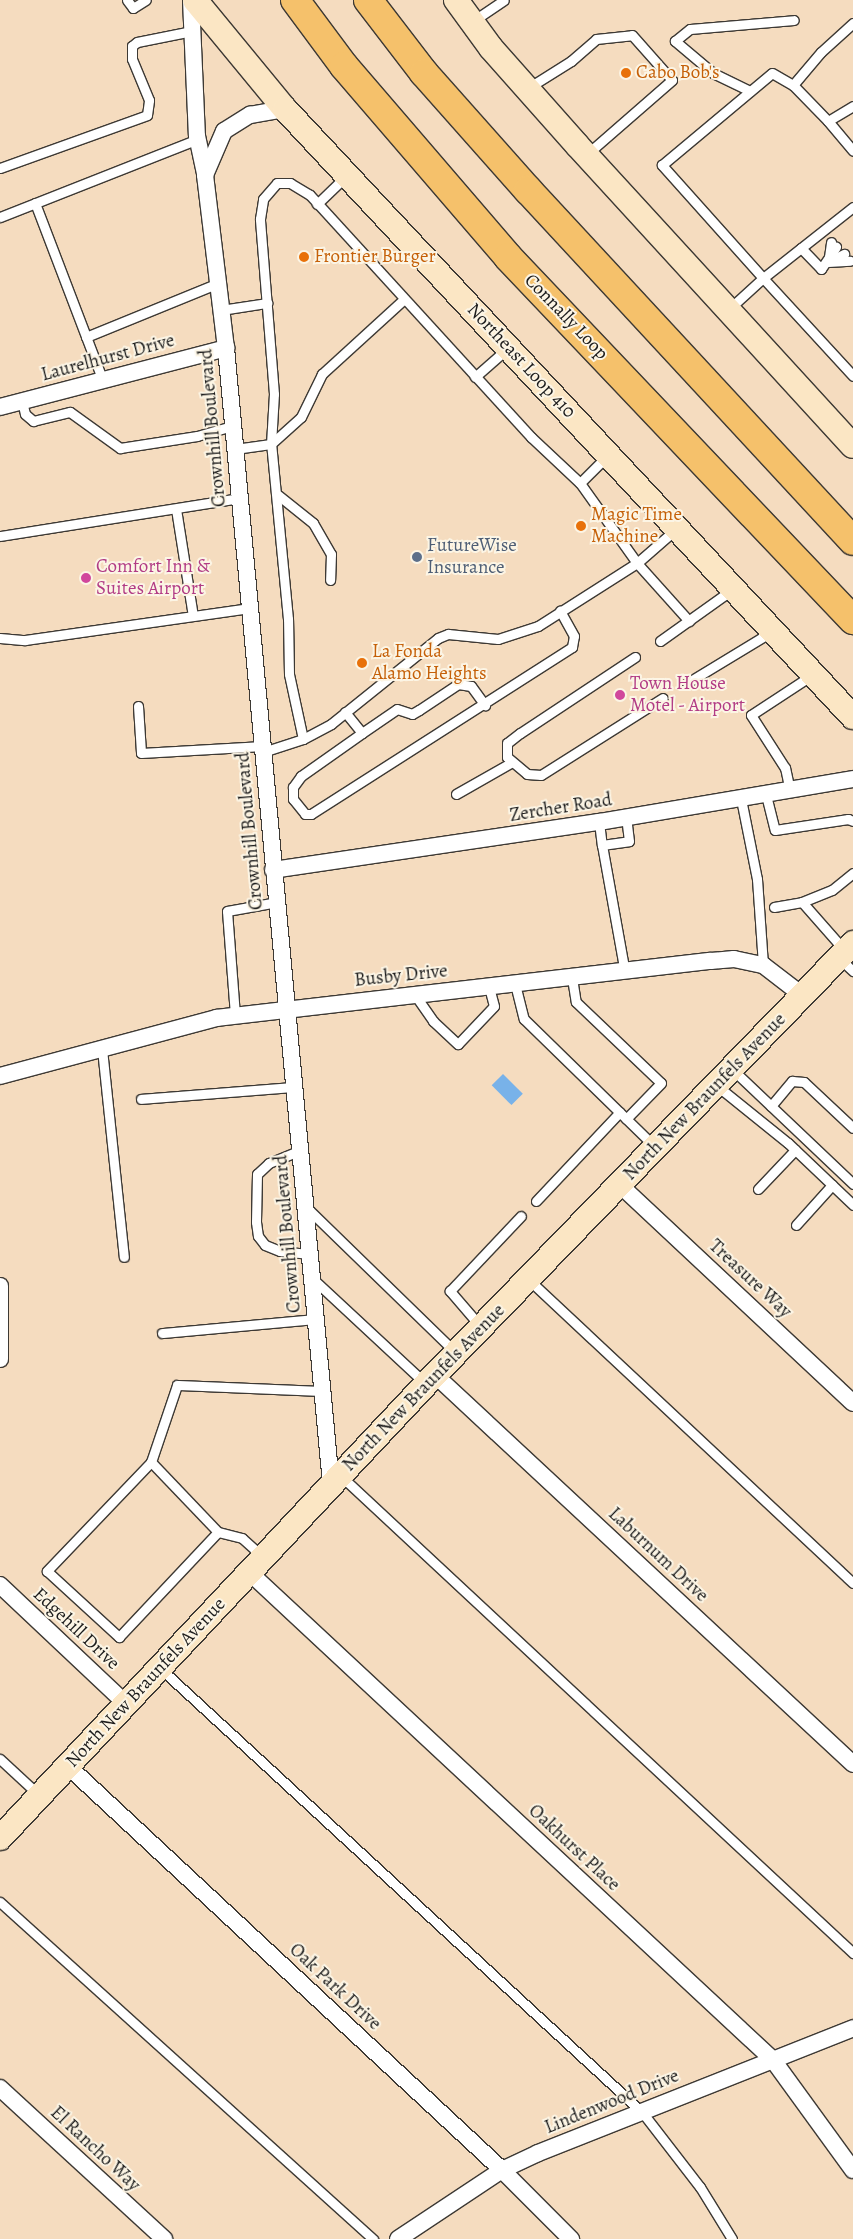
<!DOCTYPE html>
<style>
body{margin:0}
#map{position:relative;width:853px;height:2239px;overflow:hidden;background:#f5dcbf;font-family:Alegreya,serif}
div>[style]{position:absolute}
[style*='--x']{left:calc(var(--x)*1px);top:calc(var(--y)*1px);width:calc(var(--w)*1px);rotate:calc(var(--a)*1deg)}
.water>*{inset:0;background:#78b2e9;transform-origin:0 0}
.roads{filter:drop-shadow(1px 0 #3d3934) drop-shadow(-1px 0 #3d3934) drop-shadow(0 1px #3d3934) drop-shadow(0 -1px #3d3934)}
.lane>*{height:9px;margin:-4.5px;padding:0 4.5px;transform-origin:4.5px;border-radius:4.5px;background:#fff}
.street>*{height:16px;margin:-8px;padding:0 8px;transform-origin:8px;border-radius:8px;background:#fff}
.secondary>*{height:24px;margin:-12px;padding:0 12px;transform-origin:12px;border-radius:12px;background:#fbe6c4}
.highway>*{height:28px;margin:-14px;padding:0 14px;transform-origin:14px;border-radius:14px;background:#f5c16b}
.dots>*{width:14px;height:14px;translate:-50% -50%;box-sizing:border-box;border:2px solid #fcf5e5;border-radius:50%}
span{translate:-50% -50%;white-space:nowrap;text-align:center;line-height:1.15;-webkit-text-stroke:4px #fcf5e5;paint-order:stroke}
.food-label{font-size:19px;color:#c56008}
.left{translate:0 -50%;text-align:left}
.street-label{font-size:19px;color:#1c1c1c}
.service-label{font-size:19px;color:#4e5e75}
.hotel-label{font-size:19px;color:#b23c85}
</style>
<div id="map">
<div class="water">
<i style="left:503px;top:1074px;width:28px;height:16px;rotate:45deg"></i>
</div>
<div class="roads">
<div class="lane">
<i style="--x:127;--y:0;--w:10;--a:53"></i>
<i style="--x:133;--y:8;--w:15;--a:-32"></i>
<i style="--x:473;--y:21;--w:37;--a:-34"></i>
<i style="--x:793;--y:85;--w:43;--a:-49.7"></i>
<i style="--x:821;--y:52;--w:43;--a:-42.2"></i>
<i style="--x:528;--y:88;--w:51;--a:-32.1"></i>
<i style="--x:571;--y:61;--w:33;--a:-41"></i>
<i style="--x:596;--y:39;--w:36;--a:-6"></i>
<i style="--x:632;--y:35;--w:60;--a:48.4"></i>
<i style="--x:672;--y:80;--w:114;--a:138.9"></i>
<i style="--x:750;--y:91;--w:41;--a:-154.1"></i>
<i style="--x:713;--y:73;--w:50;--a:-139.9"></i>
<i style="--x:675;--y:41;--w:19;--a:-39"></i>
<i style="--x:690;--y:29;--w:104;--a:-4.9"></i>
<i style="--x:828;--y:121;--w:39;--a:50"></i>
<i style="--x:0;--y:168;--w:156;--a:-19.8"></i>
<i style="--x:147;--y:115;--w:15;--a:-82"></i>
<i style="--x:149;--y:100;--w:44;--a:-112.5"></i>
<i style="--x:132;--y:59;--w:13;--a:-90"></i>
<i style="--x:132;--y:46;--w:6;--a:-39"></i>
<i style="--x:137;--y:42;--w:56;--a:-11.3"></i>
<i style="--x:35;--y:203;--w:191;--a:69.1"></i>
<i style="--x:317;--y:204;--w:42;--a:-44"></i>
<i style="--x:853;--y:207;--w:115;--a:141.7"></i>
<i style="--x:763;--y:278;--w:133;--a:47.4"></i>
<i style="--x:0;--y:217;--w:213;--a:-21.5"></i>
<i style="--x:801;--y:248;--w:29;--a:46"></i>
<i style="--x:821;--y:269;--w:27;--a:-56"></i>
<i style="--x:829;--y:257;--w:15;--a:-82"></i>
<i style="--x:830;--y:261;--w:16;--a:-27"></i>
<i style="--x:828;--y:262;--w:22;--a:-3"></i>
<i style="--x:729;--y:309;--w:46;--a:-42.4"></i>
<i style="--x:763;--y:278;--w:152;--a:-131.8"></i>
<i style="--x:662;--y:165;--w:143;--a:-39.9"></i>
<i style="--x:772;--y:73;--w:24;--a:30"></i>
<i style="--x:793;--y:85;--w:50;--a:45.8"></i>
<i style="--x:828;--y:121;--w:29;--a:-31"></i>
<i style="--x:221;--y:310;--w:47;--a:-8.7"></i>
<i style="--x:86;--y:337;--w:143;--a:-22.2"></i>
<i style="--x:475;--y:377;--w:44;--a:-41.3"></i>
<i style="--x:22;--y:401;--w:13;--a:77"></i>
<i style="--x:25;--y:414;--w:11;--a:41"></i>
<i style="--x:33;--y:421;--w:38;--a:-14"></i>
<i style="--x:70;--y:412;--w:62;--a:35.8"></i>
<i style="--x:120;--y:448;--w:78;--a:-8.9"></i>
<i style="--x:197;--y:436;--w:37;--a:-16"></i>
<i style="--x:235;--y:449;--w:36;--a:-8"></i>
<i style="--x:271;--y:444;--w:40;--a:-42"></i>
<i style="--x:301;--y:417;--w:48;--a:-64"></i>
<i style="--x:322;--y:374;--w:111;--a:-42.4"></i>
<i style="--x:580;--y:483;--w:38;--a:-45"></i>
<i style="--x:278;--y:495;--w:45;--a:38.7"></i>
<i style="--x:313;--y:523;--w:36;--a:60"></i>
<i style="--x:331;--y:554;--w:26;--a:92"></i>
<i style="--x:176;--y:509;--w:108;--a:81"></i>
<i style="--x:0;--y:536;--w:243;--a:-9"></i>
<i style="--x:0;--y:638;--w:25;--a:5"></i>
<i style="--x:25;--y:640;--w:227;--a:-8.1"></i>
<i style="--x:660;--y:641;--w:90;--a:-35.5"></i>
<i style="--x:635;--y:657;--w:138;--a:146.5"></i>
<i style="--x:520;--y:733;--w:16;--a:142"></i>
<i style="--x:507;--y:743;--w:14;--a:90"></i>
<i style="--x:507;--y:757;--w:26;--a:40"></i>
<i style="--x:527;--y:774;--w:14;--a:4"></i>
<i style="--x:541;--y:775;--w:144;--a:-32.3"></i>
<i style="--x:687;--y:683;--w:100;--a:-31.2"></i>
<i style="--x:138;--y:706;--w:47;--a:86.3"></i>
<i style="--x:141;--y:753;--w:122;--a:-3.3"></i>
<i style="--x:345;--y:712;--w:27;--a:51"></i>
<i style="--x:362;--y:733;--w:75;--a:144.8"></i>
<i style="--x:301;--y:776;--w:14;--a:126"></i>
<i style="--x:293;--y:787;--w:12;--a:90"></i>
<i style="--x:293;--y:799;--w:19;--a:51"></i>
<i style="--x:305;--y:814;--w:6;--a:0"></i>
<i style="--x:311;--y:814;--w:310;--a:-32.6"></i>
<i style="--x:572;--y:647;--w:11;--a:-80"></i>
<i style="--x:574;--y:636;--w:29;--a:-119"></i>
<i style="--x:362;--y:733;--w:42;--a:-34.4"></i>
<i style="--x:397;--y:709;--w:16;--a:18"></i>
<i style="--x:412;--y:714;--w:8;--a:-30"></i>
<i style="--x:419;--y:710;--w:47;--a:-33.7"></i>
<i style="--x:458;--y:684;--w:13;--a:9"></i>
<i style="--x:471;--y:686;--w:24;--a:54"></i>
<i style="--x:303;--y:739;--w:66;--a:-102.2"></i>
<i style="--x:289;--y:674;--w:55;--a:-91"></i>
<i style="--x:288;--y:619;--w:176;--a:-95.5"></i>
<i style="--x:271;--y:444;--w:50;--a:-86.6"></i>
<i style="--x:274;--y:394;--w:176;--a:-94.6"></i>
<i style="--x:260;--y:219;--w:20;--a:-81"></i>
<i style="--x:263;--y:199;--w:21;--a:-49"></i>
<i style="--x:277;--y:183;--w:13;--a:0"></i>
<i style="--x:290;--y:183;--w:23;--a:31"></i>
<i style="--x:310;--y:195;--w:328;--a:47.6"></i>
<i style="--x:531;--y:437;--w:67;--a:43.2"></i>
<i style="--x:580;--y:483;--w:98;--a:54.5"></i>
<i style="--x:637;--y:563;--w:78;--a:48.1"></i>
<i style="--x:263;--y:752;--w:42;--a:-18"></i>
<i style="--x:303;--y:739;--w:32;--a:-28"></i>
<i style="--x:331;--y:724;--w:137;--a:-38.8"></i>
<i style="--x:438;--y:638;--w:11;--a:-22"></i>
<i style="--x:448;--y:634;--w:50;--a:5.7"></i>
<i style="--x:498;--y:639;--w:42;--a:-18"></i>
<i style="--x:538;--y:626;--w:117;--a:-32.5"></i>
<i style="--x:637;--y:563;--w:52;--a:-41.1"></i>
<i style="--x:790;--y:791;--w:24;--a:-102"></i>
<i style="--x:785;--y:768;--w:63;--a:-122.7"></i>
<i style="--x:751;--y:715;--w:73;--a:-33.3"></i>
<i style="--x:456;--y:794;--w:64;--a:-29.7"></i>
<i style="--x:766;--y:795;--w:36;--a:76"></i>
<i style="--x:775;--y:830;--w:74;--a:-8.6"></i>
<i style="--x:848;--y:819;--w:5;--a:22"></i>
<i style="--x:741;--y:799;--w:82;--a:78.7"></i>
<i style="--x:757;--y:879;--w:86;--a:86"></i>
<i style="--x:599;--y:822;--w:23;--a:83"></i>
<i style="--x:602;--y:845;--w:27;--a:-8"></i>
<i style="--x:629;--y:841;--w:23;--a:-97"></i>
<i style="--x:602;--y:845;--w:130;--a:79.8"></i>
<i style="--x:802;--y:902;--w:65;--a:48.7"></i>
<i style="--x:774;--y:907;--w:28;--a:-10"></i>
<i style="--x:802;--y:902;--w:32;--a:-22"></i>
<i style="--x:832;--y:890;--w:27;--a:-39"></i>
<i style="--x:840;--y:959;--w:18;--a:43"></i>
<i style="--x:572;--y:978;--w:24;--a:81"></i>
<i style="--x:576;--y:1002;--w:117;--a:43.6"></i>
<i style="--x:661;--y:1083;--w:50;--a:134.2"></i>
<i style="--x:515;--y:984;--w:36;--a:76"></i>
<i style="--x:524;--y:1019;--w:182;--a:44.3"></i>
<i style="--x:415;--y:995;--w:32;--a:55"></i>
<i style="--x:433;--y:1021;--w:34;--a:43"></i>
<i style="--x:458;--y:1044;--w:52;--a:-46.5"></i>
<i style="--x:494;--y:1006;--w:20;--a:-105"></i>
<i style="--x:235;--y:1015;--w:104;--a:-94.4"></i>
<i style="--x:227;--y:911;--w:51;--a:-10.2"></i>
<i style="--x:102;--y:1049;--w:209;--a:84"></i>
<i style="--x:732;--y:1069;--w:167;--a:43.5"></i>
<i style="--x:716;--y:1085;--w:92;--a:38.9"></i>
<i style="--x:788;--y:1143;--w:90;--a:43.6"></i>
<i style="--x:141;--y:1099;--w:154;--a:-4.5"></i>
<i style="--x:771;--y:1106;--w:33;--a:-50"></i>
<i style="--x:792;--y:1081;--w:12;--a:5"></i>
<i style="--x:804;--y:1082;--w:67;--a:43.2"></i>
<i style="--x:301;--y:1150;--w:35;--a:158"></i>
<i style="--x:269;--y:1163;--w:16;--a:137"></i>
<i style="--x:257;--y:1174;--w:48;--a:91.2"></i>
<i style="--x:256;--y:1222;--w:14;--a:82"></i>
<i style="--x:258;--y:1236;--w:11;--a:52"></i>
<i style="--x:265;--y:1245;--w:16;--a:22"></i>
<i style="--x:280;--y:1251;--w:30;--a:6"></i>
<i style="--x:758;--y:1189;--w:54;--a:-46.5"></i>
<i style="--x:536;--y:1201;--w:122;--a:-46.7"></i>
<i style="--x:307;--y:1208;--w:206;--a:44.2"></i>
<i style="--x:796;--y:1225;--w:54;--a:-48"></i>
<i style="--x:313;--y:1279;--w:154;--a:42.9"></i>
<i style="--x:528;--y:1279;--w:445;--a:43.1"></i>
<i style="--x:481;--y:1327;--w:48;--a:-130.7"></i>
<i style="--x:450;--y:1291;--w:103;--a:-46.6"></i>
<i style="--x:162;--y:1333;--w:155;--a:-5.2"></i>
<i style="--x:151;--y:1462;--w:151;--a:133.7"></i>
<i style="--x:47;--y:1571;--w:98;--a:42.5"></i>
<i style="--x:119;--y:1637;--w:144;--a:-46.7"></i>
<i style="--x:341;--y:1476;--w:700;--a:42.97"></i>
<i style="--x:263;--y:1557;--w:28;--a:-138"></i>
<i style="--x:242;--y:1538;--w:25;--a:-166"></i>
<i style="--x:218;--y:1532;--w:97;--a:-133.7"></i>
<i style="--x:151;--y:1462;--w:81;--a:-71.3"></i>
<i style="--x:177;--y:1385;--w:146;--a:2.4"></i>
<i style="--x:161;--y:1669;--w:654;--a:42.65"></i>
<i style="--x:642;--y:2112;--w:95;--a:52.3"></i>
<i style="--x:700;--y:2187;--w:61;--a:58.4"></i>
<i style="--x:0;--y:1759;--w:54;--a:42.8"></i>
<i style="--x:0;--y:1902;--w:503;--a:42.1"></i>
</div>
<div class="street">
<i style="--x:191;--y:0;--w:136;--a:87.5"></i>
<i style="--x:197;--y:136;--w:40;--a:78"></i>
<i style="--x:205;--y:175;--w:174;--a:83.1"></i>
<i style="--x:226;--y:348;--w:1141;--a:84.72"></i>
<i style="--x:205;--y:175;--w:48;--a:-66.6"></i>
<i style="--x:224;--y:131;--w:31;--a:-32"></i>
<i style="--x:250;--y:115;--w:36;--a:-10"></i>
<i style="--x:0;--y:407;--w:234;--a:-14.6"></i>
<i style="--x:273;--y:870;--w:330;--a:-8.4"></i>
<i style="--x:599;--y:822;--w:258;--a:-9.6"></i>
<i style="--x:0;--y:1076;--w:224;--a:-15"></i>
<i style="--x:216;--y:1018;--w:498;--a:-6.6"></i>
<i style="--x:711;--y:961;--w:23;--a:-5"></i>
<i style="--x:734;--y:959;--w:30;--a:12"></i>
<i style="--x:763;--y:965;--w:49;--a:37.6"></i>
<i style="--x:620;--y:1185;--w:319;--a:43.1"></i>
<i style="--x:0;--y:1286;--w:73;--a:90"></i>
<i style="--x:435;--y:1375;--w:571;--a:42.94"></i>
<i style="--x:249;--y:1572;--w:716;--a:42.96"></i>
<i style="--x:773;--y:2060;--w:136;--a:54"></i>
<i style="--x:0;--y:1585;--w:172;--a:43.3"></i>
<i style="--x:69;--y:1767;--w:592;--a:42.94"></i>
<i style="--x:502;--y:2170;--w:98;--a:45"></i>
<i style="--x:0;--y:2088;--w:223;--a:42.6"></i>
<i style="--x:398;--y:2239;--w:125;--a:-33.6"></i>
<i style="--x:502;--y:2170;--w:40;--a:-25"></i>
<i style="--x:538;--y:2153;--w:339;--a:-21.6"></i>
</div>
<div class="secondary">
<i style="--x:195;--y:0;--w:141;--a:50.5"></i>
<i style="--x:285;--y:109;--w:832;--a:46.95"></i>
<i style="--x:456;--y:0;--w:59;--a:53.9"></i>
<i style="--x:491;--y:48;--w:130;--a:48.4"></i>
<i style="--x:577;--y:145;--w:408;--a:47.5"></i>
<i style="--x:0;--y:1838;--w:623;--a:-46.82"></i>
<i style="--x:426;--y:1384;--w:614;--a:-45.92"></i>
</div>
<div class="highway">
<i style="--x:295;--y:0;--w:82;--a:53.4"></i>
<i style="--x:344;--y:66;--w:252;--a:49.3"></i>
<i style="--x:508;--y:257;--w:501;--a:46.46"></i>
<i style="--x:368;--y:0;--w:92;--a:52.5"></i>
<i style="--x:424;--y:73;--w:157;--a:48.4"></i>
<i style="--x:528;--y:190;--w:478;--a:47.2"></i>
</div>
</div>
<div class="dots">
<i style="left:626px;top:73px;background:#e8710a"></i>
<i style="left:304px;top:257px;background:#e8710a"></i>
<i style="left:581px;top:526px;background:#e8710a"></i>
<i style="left:417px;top:557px;background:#5c6f8a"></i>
<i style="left:86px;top:578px;background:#d1479c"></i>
<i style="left:362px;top:663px;background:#e8710a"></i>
<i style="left:620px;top:695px;background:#d1479c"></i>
</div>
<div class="food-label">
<span class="left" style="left:636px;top:73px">Cabo Bob's</span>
<span class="left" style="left:314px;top:257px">Frontier Burger</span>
<span class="left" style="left:591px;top:526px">Magic Time<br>Machine</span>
<span class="left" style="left:372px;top:663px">La Fonda<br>Alamo Heights</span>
</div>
<div class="street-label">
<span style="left:566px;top:317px;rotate:46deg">Connally Loop</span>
<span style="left:108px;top:358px;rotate:-15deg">Laurelhurst Drive</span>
<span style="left:521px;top:361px;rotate:47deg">Northeast Loop 410</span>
<span style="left:213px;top:428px;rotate:-95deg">Crownhill Boulevard</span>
<span style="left:561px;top:808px;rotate:-9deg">Zercher Road</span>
<span style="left:250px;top:831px;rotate:-95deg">Crownhill Boulevard</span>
<span style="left:401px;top:976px;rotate:-6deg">Busby Drive</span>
<span style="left:705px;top:1097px;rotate:-46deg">North New Braunfels Avenue</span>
<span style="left:288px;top:1234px;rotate:-95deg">Crownhill Boulevard</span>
<span style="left:750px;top:1279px;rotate:43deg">Treasure Way</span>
<span style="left:424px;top:1388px;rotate:-46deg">North New Braunfels Avenue</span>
<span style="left:658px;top:1555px;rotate:43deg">Laburnum Drive</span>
<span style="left:76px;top:1629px;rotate:43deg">Edgehill Drive</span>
<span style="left:146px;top:1683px;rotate:-47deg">North New Braunfels Avenue</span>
<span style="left:574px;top:1848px;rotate:43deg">Oakhurst Place</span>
<span style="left:335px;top:1987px;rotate:43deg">Oak Park Drive</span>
<span style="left:612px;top:2102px;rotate:-22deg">Lindenwood Drive</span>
<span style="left:95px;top:2149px;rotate:43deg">El Rancho Way</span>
</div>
<div class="service-label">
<span class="left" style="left:427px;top:557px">FutureWise<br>Insurance</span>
</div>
<div class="hotel-label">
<span class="left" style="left:96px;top:578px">Comfort Inn &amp;<br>Suites Airport</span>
<span class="left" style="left:630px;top:695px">Town House<br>Motel - Airport</span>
</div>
</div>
